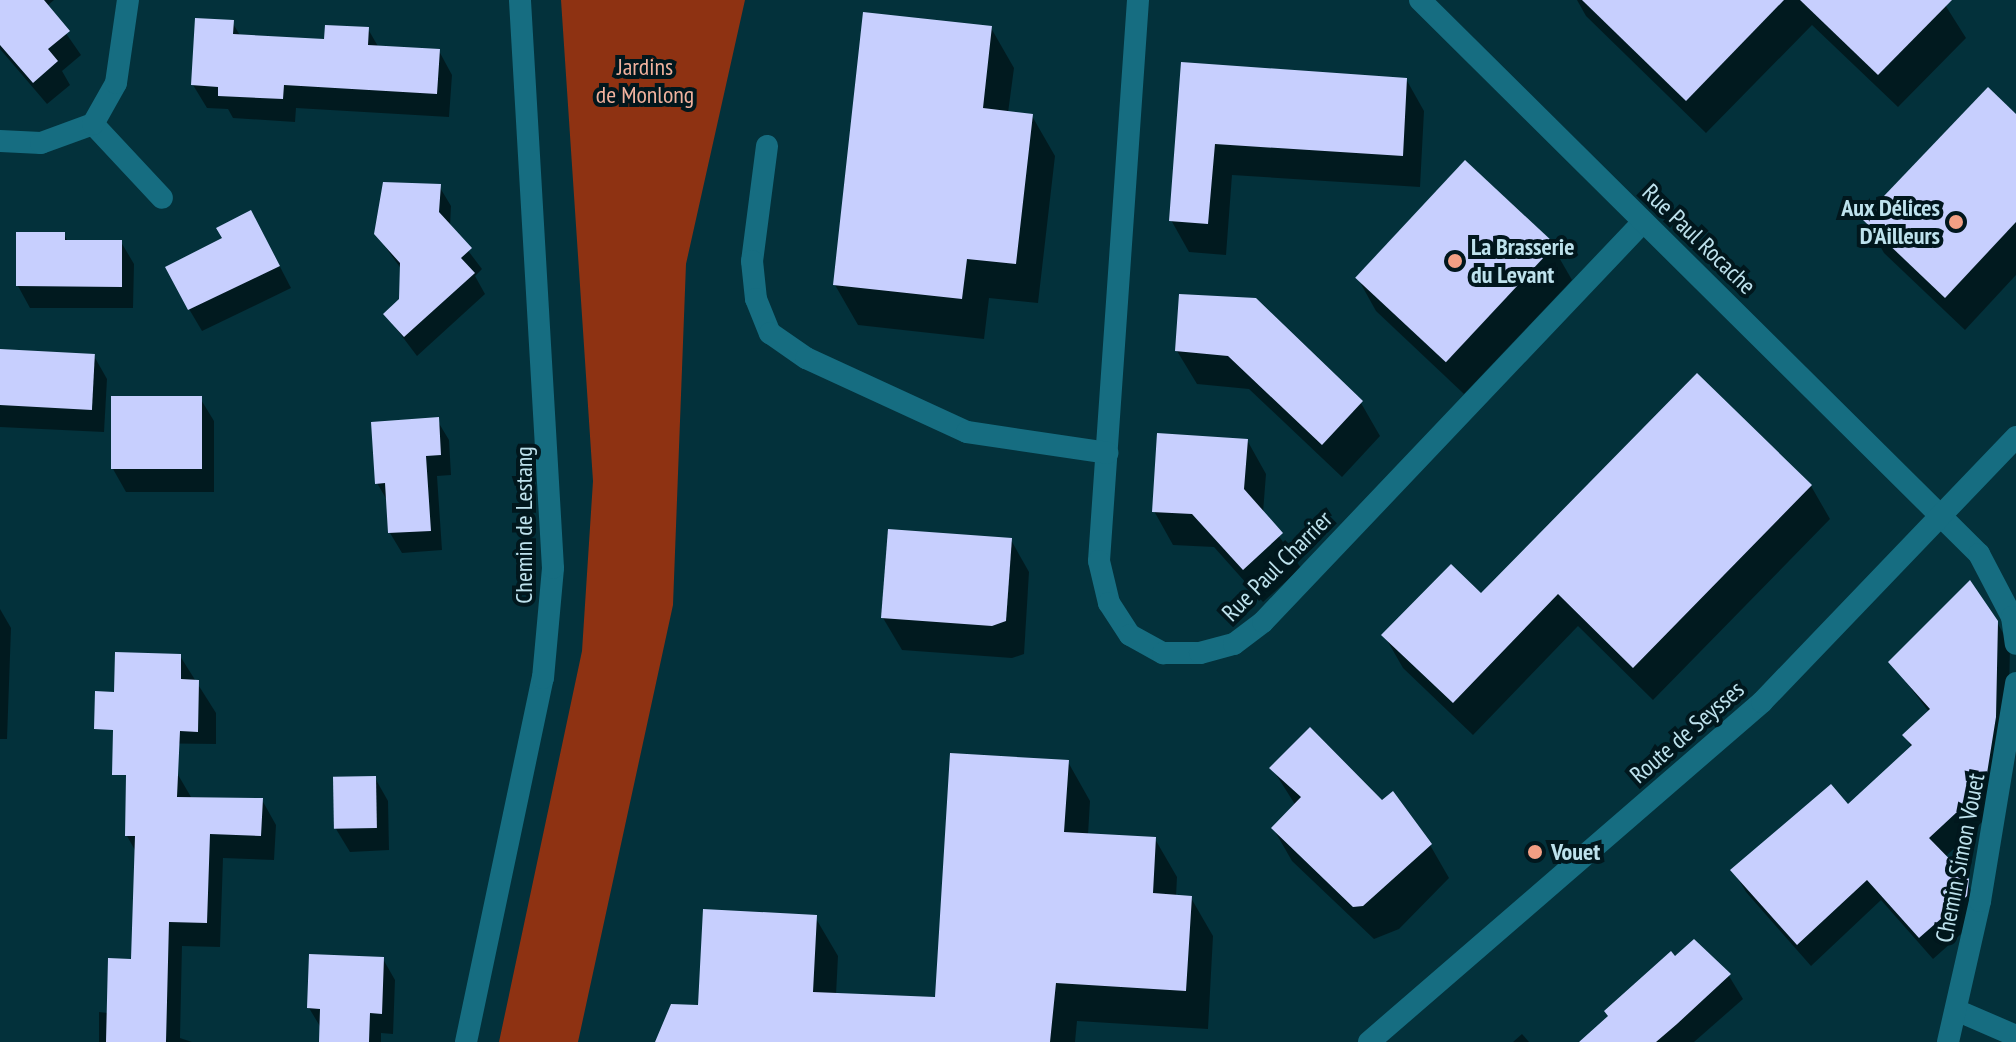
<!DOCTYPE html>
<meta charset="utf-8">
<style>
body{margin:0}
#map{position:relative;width:2016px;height:1042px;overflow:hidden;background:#03313b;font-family:"PT Sans Narrow",sans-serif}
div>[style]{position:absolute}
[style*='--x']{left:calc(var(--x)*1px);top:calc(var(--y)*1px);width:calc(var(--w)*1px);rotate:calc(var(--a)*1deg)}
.green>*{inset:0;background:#8e3212}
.shadow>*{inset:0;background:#0007}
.building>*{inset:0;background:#c7cffe;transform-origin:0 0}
.service>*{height:22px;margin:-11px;padding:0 11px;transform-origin:11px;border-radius:11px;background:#166d81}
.minor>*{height:22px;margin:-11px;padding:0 11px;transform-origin:11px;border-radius:11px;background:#166d81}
.tertiary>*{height:22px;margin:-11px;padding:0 11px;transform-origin:11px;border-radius:11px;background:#166d81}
.secondary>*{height:22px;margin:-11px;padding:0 11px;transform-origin:11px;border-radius:11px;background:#166d81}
.dots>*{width:22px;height:22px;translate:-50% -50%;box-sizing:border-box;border:4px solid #01171d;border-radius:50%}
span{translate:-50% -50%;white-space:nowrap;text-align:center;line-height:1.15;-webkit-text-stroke:8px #01171d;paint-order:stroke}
.park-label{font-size:24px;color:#f1b29e}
.poi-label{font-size:24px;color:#bee2ed;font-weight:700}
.right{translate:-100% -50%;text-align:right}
.left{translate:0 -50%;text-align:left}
.street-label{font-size:24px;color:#bee2ed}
</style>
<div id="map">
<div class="green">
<i style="clip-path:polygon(561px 0,745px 0,686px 264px,673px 605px,578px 1042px,499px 1042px,582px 651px,593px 481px)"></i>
</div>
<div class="shadow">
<i style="clip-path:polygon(0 0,54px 0,47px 6px,81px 55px,62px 71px,70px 85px,47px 104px,0 49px)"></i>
<i style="clip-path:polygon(1577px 0,1942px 0,1966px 38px,1898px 107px,1812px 25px,1706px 133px,1586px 16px)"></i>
<i style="clip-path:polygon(232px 22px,241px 37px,326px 41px,368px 29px,379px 48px,439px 51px,452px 75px,449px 117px,296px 108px,295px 122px,233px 118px,228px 109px,207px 108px,193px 85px)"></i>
<i style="clip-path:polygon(991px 28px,1014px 68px,1008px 113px,1032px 116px,1055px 156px,1038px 303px,989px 298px,984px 339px,858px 325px,835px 285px)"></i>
<i style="clip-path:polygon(1183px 64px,1406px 79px,1424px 111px,1420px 187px,1232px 175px,1226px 255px,1189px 252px,1171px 220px)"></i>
<i style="clip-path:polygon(2016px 116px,2016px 275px,1965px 330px,1884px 253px,1865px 220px)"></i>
<i style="clip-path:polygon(439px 186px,451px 206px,450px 227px,482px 269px,475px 276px,485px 294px,417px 356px,386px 315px,401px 300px,402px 270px,376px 234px)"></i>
<i style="clip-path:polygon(64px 234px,68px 242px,121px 242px,134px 264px,133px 308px,30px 308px,18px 286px)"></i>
<i style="clip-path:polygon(263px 234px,291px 288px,202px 331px,189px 309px)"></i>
<i style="clip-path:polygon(1553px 247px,1572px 280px,1464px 394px,1376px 311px,1357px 277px)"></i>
<i style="clip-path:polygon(1181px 296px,1361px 403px,1380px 436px,1342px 477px,1249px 389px,1197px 384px,1177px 351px)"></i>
<i style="clip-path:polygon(0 351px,94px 356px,107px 379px,104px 432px,0 427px)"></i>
<i style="clip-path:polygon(200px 398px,214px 421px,214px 492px,126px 492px,113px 469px)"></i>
<i style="clip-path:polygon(437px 420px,449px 440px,451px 475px,437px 476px,442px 550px,402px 553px,390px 533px,388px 502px,377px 483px)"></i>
<i style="clip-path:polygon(1247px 440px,1266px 474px,1263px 513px,1301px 568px,1263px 602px,1214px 547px,1173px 545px,1154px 511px)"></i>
<i style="clip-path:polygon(1811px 486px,1830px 519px,1653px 700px,1578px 626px,1473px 735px,1403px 668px,1384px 635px,1481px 596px)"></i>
<i style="clip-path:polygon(1011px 540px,1029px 572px,1024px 654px,1012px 658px,902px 650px,883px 618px)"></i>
<i style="clip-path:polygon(0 609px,11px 628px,7px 739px,0 739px)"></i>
<i style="clip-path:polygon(1997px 622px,2010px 646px,2008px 740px,1997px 808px,1945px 857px,1981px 903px,1978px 919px,1933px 959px,1881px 900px,1811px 966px,1746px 892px,1733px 870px,1848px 807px,1912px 748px,1905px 735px,1929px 712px,1891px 662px)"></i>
<i style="clip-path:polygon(180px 656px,216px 713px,216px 744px,133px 743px)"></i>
<i style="clip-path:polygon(1068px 762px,1090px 801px,1088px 835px,1155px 839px,1177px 877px,1176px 897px,1191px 898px,1213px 936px,1208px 1029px,1077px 1021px,1075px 1042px,657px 1042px,815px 917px,838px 956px,836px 995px,936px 999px)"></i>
<i style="clip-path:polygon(1272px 768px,1382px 802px,1430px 845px,1449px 878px,1399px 929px,1374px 939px,1292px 861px,1273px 828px,1296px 806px)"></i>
<i style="clip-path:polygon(177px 773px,191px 797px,262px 800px,276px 825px,274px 860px,223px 858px,220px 947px,182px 946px,180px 1038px,192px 1042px,99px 1042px,99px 1012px,108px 1013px,133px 961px,136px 852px,127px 836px)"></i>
<i style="clip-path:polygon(375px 778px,388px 801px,389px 850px,350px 852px,336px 829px)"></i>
<i style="clip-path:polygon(1694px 941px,1729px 976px,1743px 999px,1694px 1042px,1597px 1042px)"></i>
<i style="clip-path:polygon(383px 959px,395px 980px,393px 1034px,381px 1033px,381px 1042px,321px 1042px,321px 1028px,309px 1008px)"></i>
<i style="clip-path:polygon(1522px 1034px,1529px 1042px,1513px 1042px)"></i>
</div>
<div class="building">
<i style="clip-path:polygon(0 0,44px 0,70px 31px,48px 49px,58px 61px,33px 83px,0 45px)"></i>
<i style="clip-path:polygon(1582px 0,1784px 0,1686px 101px)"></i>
<i style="clip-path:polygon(1800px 0,1952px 0,1878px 75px)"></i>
<i style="clip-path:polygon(863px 12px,992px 26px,983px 108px,1033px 114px,1016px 264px,967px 259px,962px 299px,833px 285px)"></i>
<i style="clip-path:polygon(195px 18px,234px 20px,233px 34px,324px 39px,325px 25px,369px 27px,368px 45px,440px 49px,437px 94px,284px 85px,283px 99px,218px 96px,218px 87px,191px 85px)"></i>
<i style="clip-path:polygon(1181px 62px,1407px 78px,1403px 156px,1215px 144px,1208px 224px,1169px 221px)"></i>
<i style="clip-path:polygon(1988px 87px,2016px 114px,2016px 222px,1945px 298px,1862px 219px)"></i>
<i style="left:1465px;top:160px;width:124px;height:161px;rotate:43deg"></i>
<i style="clip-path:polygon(383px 182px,441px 184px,439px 212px,472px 248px,461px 258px,475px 273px,404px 337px,383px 314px,399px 299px,400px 263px,374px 234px)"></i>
<i style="clip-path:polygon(251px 210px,280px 266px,188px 310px,165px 267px,222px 238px,216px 228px)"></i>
<i style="clip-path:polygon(16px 232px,65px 232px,65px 240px,122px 240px,122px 287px,16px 286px)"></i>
<i style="clip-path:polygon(1179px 294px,1256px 298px,1363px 401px,1322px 445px,1228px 356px,1175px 351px)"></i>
<i style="left:0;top:349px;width:95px;height:56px;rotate:3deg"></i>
<i style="clip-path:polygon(1697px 373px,1812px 485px,1633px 668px,1558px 594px,1453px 703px,1381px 635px,1451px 564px,1481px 593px)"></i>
<i style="left:111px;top:396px;width:91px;height:73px"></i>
<i style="clip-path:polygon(439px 417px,441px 455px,426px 456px,431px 531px,388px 533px,385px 483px,375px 484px,371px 422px)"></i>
<i style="clip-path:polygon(1157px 433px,1248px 439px,1244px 489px,1283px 533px,1243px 570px,1192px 514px,1152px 512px)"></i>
<i style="clip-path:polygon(888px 529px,1012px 538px,1006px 621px,992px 626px,881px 618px)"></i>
<i style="clip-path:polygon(1970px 580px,1998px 621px,1996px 717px,1985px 786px,1929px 838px,1969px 879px,1967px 896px,1919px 938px,1867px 880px,1797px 945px,1730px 870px,1831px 784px,1848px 804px,1912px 745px,1902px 735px,1930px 709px,1888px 662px)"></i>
<i style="clip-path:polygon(115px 652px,181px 654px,181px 679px,199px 680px,198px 732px,180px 731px,177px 797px,263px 798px,261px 836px,210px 834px,207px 923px,169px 922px,166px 1042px,106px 1042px,108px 958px,131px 959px,135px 836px,125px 836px,126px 775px,112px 775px,113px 730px,94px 729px,95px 691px,114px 692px)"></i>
<i style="clip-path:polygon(1310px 727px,1382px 800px,1393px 791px,1432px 844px,1363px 906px,1353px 907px,1271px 828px,1301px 797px,1269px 768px)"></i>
<i style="clip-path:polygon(950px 753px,1069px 760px,1064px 832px,1156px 837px,1153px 893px,1192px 896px,1186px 991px,1056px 983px,1050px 1042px,655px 1042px,671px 1004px,698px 1005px,703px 909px,817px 915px,813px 992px,935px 997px)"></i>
<i style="left:376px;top:776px;width:52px;height:43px;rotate:89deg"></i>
<i style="clip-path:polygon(1694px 939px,1731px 974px,1677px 1024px,1656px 1042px,1579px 1042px,1608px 1016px,1604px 1011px,1671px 951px,1675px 956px)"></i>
<i style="clip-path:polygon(309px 954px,384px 957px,382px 1014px,370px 1013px,369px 1042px,319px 1042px,320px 1009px,307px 1008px)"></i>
</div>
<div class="service">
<i style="--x:1138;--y:0;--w:562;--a:93.98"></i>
<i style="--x:1099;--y:561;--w:43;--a:76.6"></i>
<i style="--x:1109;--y:603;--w:38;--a:57"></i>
<i style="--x:1130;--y:635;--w:38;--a:29"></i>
<i style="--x:1163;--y:653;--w:37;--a:0"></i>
<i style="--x:1200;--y:653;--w:35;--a:-15"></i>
<i style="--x:1234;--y:644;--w:36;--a:-37"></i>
<i style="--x:1263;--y:622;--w:552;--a:-46.47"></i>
<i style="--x:767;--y:146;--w:116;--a:97.4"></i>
<i style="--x:752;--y:261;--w:38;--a:84"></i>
<i style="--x:756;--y:299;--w:37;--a:68"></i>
<i style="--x:770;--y:333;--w:44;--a:34.8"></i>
<i style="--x:806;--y:358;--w:177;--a:24.7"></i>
<i style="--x:967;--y:432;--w:142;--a:8.5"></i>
<i style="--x:1956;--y:1010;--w:65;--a:23.4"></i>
</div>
<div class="minor">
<i style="--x:1420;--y:0;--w:787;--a:44.74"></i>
<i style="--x:1979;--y:554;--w:71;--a:62.4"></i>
<i style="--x:2012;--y:617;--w:27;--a:82"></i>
<i style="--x:93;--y:124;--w:101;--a:47"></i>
<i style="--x:0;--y:141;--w:41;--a:2.8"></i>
<i style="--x:41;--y:143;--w:55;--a:-20.1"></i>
<i style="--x:93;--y:124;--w:47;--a:-60.7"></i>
<i style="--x:116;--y:83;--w:84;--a:-81.8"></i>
<i style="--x:1948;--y:1042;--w:145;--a:-77.2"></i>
<i style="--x:1980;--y:901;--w:221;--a:-80.6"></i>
</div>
<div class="tertiary">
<i style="--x:466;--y:1042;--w:372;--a:-78.1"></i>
<i style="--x:543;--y:678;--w:110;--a:-84.8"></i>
<i style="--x:553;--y:568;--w:569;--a:-93.33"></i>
</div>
<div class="secondary">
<i style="--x:1369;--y:1042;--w:520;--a:-40.86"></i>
<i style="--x:1762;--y:702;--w:367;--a:-46.2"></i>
</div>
<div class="dots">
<i style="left:1956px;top:222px;background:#f39f84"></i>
<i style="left:1455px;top:261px;background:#f39f84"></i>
<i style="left:1535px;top:852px;background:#f39f84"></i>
</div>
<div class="park-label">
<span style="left:645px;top:81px">Jardins<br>de Monlong</span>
</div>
<div class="poi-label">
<span class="right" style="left:1940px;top:222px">Aux Délices<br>D'Ailleurs</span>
<span class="left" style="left:1471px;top:261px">La Brasserie<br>du Levant</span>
<span class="left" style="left:1551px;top:852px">Vouet</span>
</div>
<div class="street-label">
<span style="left:1699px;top:239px;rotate:44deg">Rue Paul Rocache</span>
<span style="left:524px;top:525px;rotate:-90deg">Chemin de Lestang</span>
<span style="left:1277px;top:566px;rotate:-45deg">Rue Paul Charrier</span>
<span style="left:1687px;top:732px;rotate:-41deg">Route de Seysses</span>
<span style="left:1960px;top:858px;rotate:-79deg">Chemin Simon Vouet</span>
</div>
</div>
